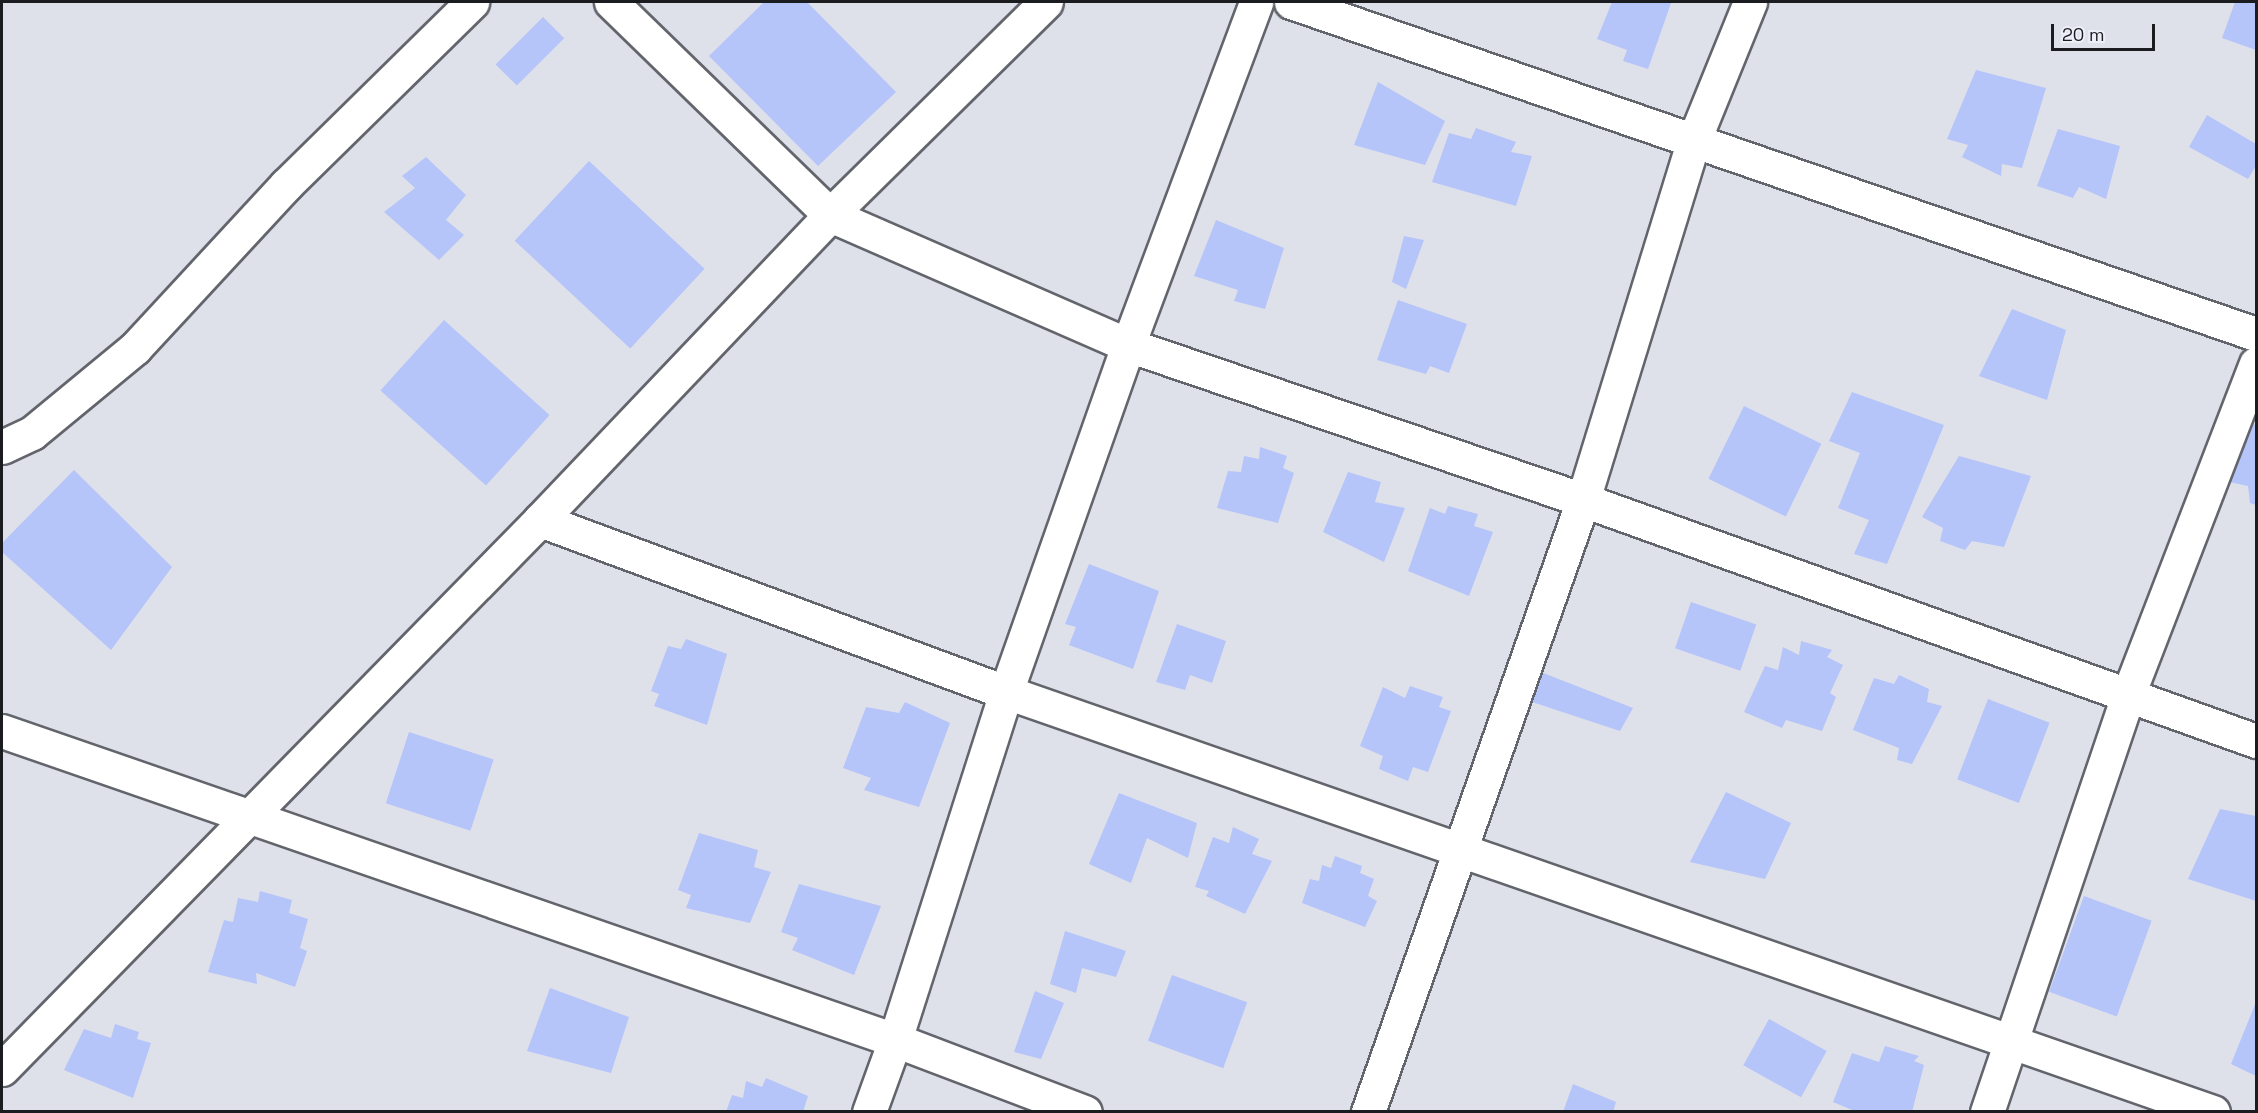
<!DOCTYPE html>
<style>
body{margin:0}
#map{position:relative;width:2258px;height:1113px;overflow:hidden;background:#dfe1ea;font-family:"Space Grotesk",sans-serif}
div>[style]{position:absolute}
[style*='--x']{left:calc(var(--x)*1px);top:calc(var(--y)*1px);width:calc(var(--w)*1px);rotate:calc(var(--a)*1deg)}
.building>*{inset:0;background:#b5c4f9;transform-origin:0 0}
.roads{filter:drop-shadow(2px 0 #63656c) drop-shadow(-2px 0 #63656c) drop-shadow(0 2px #63656c) drop-shadow(0 -2px #63656c)}
.minor>*{height:33px;margin:-16.5px;padding:0 16.5px;transform-origin:16.5px;border-radius:16.5px;background:#fff}
.secondary>*{height:33px;margin:-16.5px;padding:0 16.5px;transform-origin:16.5px;border-radius:16.5px;background:#fff}
span{translate:-50% -50%;white-space:nowrap;text-align:center;line-height:1.15;-webkit-text-stroke:4.5px #eceff8;paint-order:stroke}
.frame{position:absolute;inset:0;border:3px solid #1b1c1f;pointer-events:none}
.scale{position:absolute;left:2051px;top:24px;width:104px;height:27px;box-sizing:border-box;border:3px solid #1b1c1f;border-top:0;padding-left:8px;font-size:18px;line-height:21px;white-space:nowrap;color:#1b1c1f;-webkit-text-stroke:4px #eceff8;paint-order:stroke}
</style>
<div id="map">
<div class="building">
<i style="clip-path:polygon(764px 2px,807px 2px,896px 92px,818px 166px,709px 56px)"></i>
<i style="clip-path:polygon(1612px 2px,1671px 3px,1648px 69px,1623px 61px,1627px 50px,1597px 39px)"></i>
<i style="clip-path:polygon(2235px 2px,2256px 2px,2256px 50px,2222px 38px)"></i>
<i style="left:543px;top:17px;width:30px;height:67px;rotate:45deg"></i>
<i style="clip-path:polygon(1976px 70px,2046px 88px,2022px 168px,2002px 164px,2001px 176px,1962px 157px,1968px 145px,1947px 139px)"></i>
<i style="clip-path:polygon(1378px 82px,1445px 121px,1425px 165px,1354px 145px)"></i>
<i style="clip-path:polygon(2207px 115px,2256px 144px,2256px 166px,2248px 179px,2189px 147px)"></i>
<i style="clip-path:polygon(1476px 128px,1516px 142px,1511px 152px,1532px 156px,1516px 206px,1432px 182px,1449px 133px,1471px 139px)"></i>
<i style="clip-path:polygon(2058px 129px,2120px 146px,2106px 199px,2079px 187px,2073px 198px,2037px 186px)"></i>
<i style="clip-path:polygon(426px 157px,466px 195px,446px 220px,464px 235px,439px 260px,384px 212px,415px 188px,402px 176px)"></i>
<i style="left:589px;top:161px;width:158px;height:109px;rotate:43deg"></i>
<i style="clip-path:polygon(1216px 220px,1284px 248px,1265px 309px,1234px 301px,1238px 290px,1194px 276px)"></i>
<i style="clip-path:polygon(1404px 236px,1424px 240px,1406px 289px,1392px 282px)"></i>
<i style="clip-path:polygon(1398px 300px,1467px 324px,1449px 373px,1430px 366px,1426px 374px,1377px 360px)"></i>
<i style="clip-path:polygon(2012px 309px,2066px 330px,2047px 400px,1979px 376px)"></i>
<i style="left:444px;top:320px;width:142px;height:95px;rotate:42deg"></i>
<i style="clip-path:polygon(1852px 392px,1944px 425px,1887px 564px,1854px 554px,1869px 520px,1838px 508px,1860px 453px,1829px 441px)"></i>
<i style="left:1744px;top:406px;width:86px;height:81px;rotate:26deg"></i>
<i style="clip-path:polygon(2252px 424px,2256px 425px,2256px 505px,2250px 503px,2248px 486px,2229px 482px)"></i>
<i style="clip-path:polygon(1260px 447px,1287px 456px,1283px 468px,1294px 473px,1278px 523px,1217px 508px,1228px 471px,1241px 472px,1244px 456px,1259px 459px)"></i>
<i style="clip-path:polygon(1959px 456px,2031px 476px,2004px 547px,1972px 541px,1965px 550px,1940px 541px,1943px 528px,1922px 517px)"></i>
<i style="clip-path:polygon(74px 470px,172px 567px,111px 650px,2px 552px,2px 543px)"></i>
<i style="clip-path:polygon(1348px 472px,1381px 482px,1375px 502px,1405px 508px,1384px 562px,1323px 532px)"></i>
<i style="clip-path:polygon(1448px 506px,1478px 514px,1474px 526px,1493px 532px,1469px 596px,1408px 571px,1430px 508px,1445px 514px)"></i>
<i style="clip-path:polygon(1089px 564px,1159px 591px,1133px 669px,1069px 645px,1076px 627px,1065px 624px)"></i>
<i style="left:1691px;top:602px;width:69px;height:49px;rotate:19deg"></i>
<i style="clip-path:polygon(1177px 624px,1226px 641px,1212px 683px,1190px 675px,1185px 690px,1156px 682px)"></i>
<i style="clip-path:polygon(686px 639px,727px 654px,707px 725px,654px 706px,659px 694px,651px 691px,668px 646px,681px 649px)"></i>
<i style="clip-path:polygon(1801px 641px,1832px 650px,1827px 657px,1843px 665px,1830px 693px,1836px 697px,1822px 731px,1786px 720px,1782px 728px,1744px 712px,1765px 666px,1778px 670px,1783px 647px,1799px 655px)"></i>
<i style="clip-path:polygon(1533px 669px,1633px 708px,1620px 731px,1526px 700px)"></i>
<i style="clip-path:polygon(1899px 675px,1929px 689px,1927px 702px,1942px 706px,1912px 764px,1897px 760px,1899px 748px,1853px 730px,1874px 678px,1894px 684px)"></i>
<i style="clip-path:polygon(1410px 686px,1443px 697px,1439px 707px,1451px 711px,1428px 772px,1413px 767px,1408px 781px,1379px 769px,1383px 756px,1360px 746px,1383px 687px,1405px 698px)"></i>
<i style="left:1988px;top:699px;width:66px;height:86px;rotate:21deg"></i>
<i style="clip-path:polygon(905px 702px,950px 723px,919px 807px,864px 790px,871px 778px,843px 768px,866px 707px,899px 713px)"></i>
<i style="left:409px;top:732px;width:89px;height:75px;rotate:18deg"></i>
<i style="clip-path:polygon(1726px 792px,1791px 823px,1765px 879px,1690px 862px)"></i>
<i style="clip-path:polygon(1119px 793px,1197px 823px,1188px 858px,1147px 838px,1131px 883px,1089px 864px)"></i>
<i style="clip-path:polygon(2220px 809px,2256px 816px,2256px 901px,2188px 879px)"></i>
<i style="clip-path:polygon(1233px 827px,1259px 839px,1252px 854px,1272px 861px,1245px 914px,1206px 896px,1209px 891px,1195px 887px,1213px 837px,1229px 843px)"></i>
<i style="clip-path:polygon(699px 833px,758px 850px,754px 867px,771px 872px,750px 923px,686px 908px,691px 895px,678px 890px)"></i>
<i style="clip-path:polygon(1335px 856px,1362px 866px,1360px 873px,1374px 879px,1368px 896px,1377px 901px,1365px 927px,1302px 903px,1310px 879px,1319px 881px,1322px 865px,1331px 868px)"></i>
<i style="clip-path:polygon(799px 884px,881px 906px,854px 975px,792px 950px,798px 938px,781px 932px)"></i>
<i style="clip-path:polygon(260px 891px,292px 900px,289px 913px,308px 919px,300px 948px,307px 951px,295px 987px,256px 973px,257px 984px,208px 972px,224px 920px,233px 922px,238px 898px,258px 902px)"></i>
<i style="left:2084px;top:896px;width:72px;height:102px;rotate:20deg"></i>
<i style="clip-path:polygon(1065px 931px,1126px 951px,1116px 977px,1082px 968px,1076px 993px,1050px 984px)"></i>
<i style="left:1172px;top:975px;width:80px;height:70px;rotate:20deg"></i>
<i style="clip-path:polygon(550px 988px,629px 1017px,611px 1073px,527px 1051px)"></i>
<i style="clip-path:polygon(1035px 991px,1064px 1003px,1041px 1059px,1014px 1052px)"></i>
<i style="clip-path:polygon(2256px 1002px,2256px 1076px,2231px 1064px)"></i>
<i style="left:1769px;top:1019px;width:66px;height:53px;rotate:29deg"></i>
<i style="clip-path:polygon(115px 1024px,139px 1032px,137px 1039px,151px 1043px,133px 1098px,64px 1070px,84px 1029px,111px 1038px)"></i>
<i style="clip-path:polygon(1885px 1046px,1919px 1056px,1914px 1061px,1924px 1065px,1912px 1112px,1857px 1112px,1833px 1102px,1852px 1053px,1879px 1062px)"></i>
<i style="clip-path:polygon(766px 1078px,808px 1096px,803px 1112px,726px 1112px,732px 1095px,743px 1098px,746px 1081px,762px 1087px)"></i>
<i style="clip-path:polygon(1573px 1084px,1616px 1102px,1613px 1112px,1563px 1112px)"></i>
</div>
<div class="roads">
<div class="minor">
<i style="--x:611;--y:2;--w:305;--a:44.2"></i>
<i style="--x:830;--y:215;--w:325;--a:23.6"></i>
<i style="--x:1128;--y:345;--w:481;--a:18.8"></i>
<i style="--x:1583;--y:500;--w:715;--a:19.7"></i>
<i style="--x:1291;--y:2;--w:1021;--a:18.99"></i>
<i style="--x:540;--y:520;--w:497;--a:20.3"></i>
<i style="--x:1006;--y:692;--w:1278;--a:19.19"></i>
<i style="--x:2;--y:731;--w:945;--a:19.09"></i>
<i style="--x:895;--y:1040;--w:203;--a:20.8"></i>
<i style="--x:2;--y:1069;--w:769;--a:-45.58"></i>
<i style="--x:540;--y:520;--w:421;--a:-46.4"></i>
<i style="--x:830;--y:215;--w:303;--a:-44.6"></i>
<i style="--x:869;--y:1112;--w:77;--a:-70.1"></i>
<i style="--x:895;--y:1040;--w:365;--a:-72.3"></i>
<i style="--x:1006;--y:692;--w:368;--a:-70.6"></i>
<i style="--x:1128;--y:345;--w:366;--a:-69.5"></i>
<i style="--x:1368;--y:1112;--w:649;--a:-70.64"></i>
<i style="--x:1583;--y:500;--w:377;--a:-72.9"></i>
<i style="--x:1694;--y:140;--w:149;--a:-67.9"></i>
<i style="--x:1987;--y:1112;--w:440;--a:-71.3"></i>
<i style="--x:2128;--y:695;--w:355;--a:-68.9"></i>
</div>
<div class="secondary">
<i style="--x:2;--y:447;--w:33;--a:-25"></i>
<i style="--x:32;--y:433;--w:134;--a:-39.5"></i>
<i style="--x:135;--y:348;--w:222;--a:-47.2"></i>
<i style="--x:286;--y:185;--w:261;--a:-44.5"></i>
</div>
</div>
<div class="frame"></div>
<div class="scale">20 m</div>
</div>
